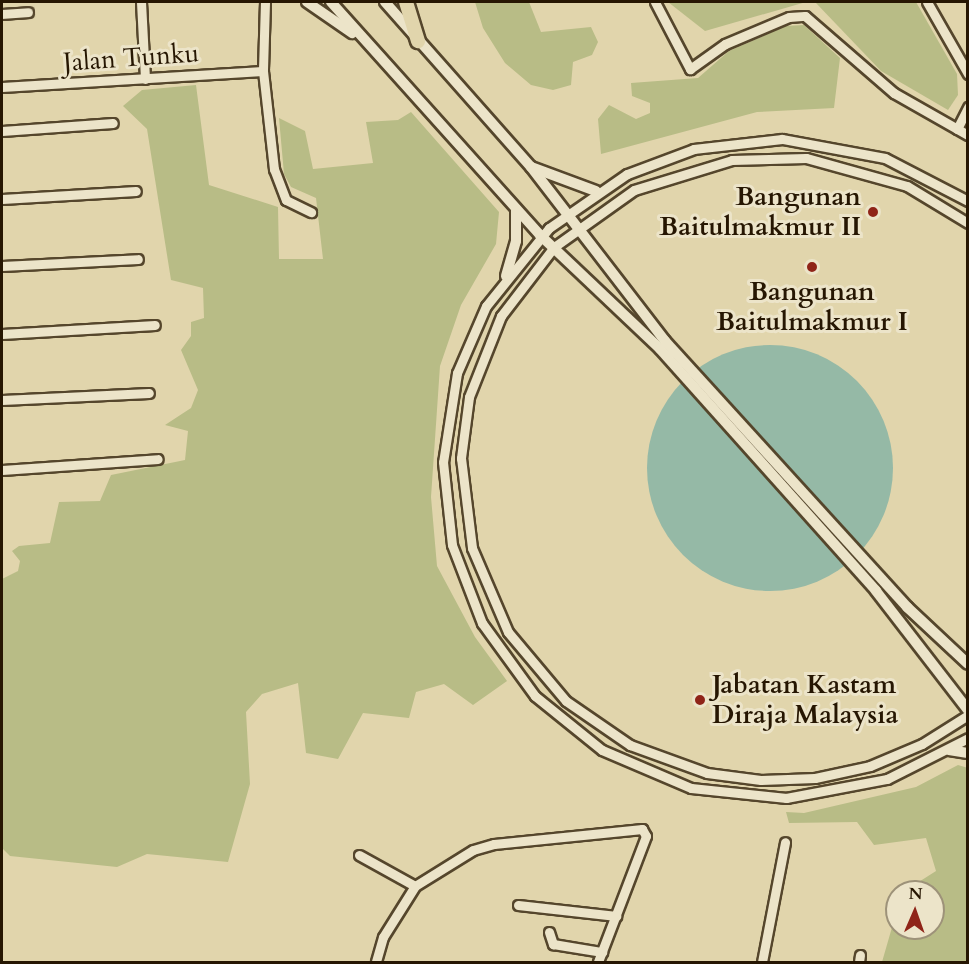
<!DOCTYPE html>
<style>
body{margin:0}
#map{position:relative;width:969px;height:964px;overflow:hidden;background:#e1d5ac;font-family:Cardo,serif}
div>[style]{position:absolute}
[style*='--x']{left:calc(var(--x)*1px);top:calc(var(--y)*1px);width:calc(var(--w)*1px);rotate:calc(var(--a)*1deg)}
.green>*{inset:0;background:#b8bc86}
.water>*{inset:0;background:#95b9a6}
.round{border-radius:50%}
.roads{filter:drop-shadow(2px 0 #55462c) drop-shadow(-2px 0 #55462c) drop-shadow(0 2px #55462c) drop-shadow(0 -2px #55462c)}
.minor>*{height:9px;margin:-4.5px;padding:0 4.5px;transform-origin:4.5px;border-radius:4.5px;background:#ece4c9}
.tertiary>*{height:10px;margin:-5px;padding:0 5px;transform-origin:5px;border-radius:5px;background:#ece4c9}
.primary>*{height:14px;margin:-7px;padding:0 7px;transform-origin:7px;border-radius:7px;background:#e1d5ac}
.dots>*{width:16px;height:16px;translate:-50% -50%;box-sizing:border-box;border:3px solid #ece4c9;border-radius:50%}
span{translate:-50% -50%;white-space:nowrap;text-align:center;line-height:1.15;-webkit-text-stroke:6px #ece4c9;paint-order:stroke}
.street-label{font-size:26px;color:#261602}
.poi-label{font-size:26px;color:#261602;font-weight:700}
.right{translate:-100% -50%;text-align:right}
.left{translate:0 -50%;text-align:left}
.frame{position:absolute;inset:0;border:3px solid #261602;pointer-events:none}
.north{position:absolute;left:885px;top:880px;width:60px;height:60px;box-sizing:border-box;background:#ece4c9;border:2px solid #9d9279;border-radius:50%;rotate:2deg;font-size:16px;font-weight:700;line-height:24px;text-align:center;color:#261602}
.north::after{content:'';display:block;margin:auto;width:21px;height:27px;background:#8f2418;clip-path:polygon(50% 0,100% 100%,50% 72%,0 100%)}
</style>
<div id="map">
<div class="green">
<i style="clip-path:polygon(475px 2px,529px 2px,541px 32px,591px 27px,598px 42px,592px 55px,573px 62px,571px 85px,553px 90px,531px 85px,505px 63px,483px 28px)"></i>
<i style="clip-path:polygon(668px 2px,806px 2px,705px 31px)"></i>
<i style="clip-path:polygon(815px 2px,916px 2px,957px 74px,958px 95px,948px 110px,881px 71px)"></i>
<i style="clip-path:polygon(804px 25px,840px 58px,834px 108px,757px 112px,601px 154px,598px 119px,609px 105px,636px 119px,650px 113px,650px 103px,632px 96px,631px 83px,698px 78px,729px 51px,786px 26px)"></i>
<i style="clip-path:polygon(196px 85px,209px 185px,278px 207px,279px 259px,323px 259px,316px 198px,291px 187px,284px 174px,279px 118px,305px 131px,313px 169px,373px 163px,366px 122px,398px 120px,411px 112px,499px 212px,496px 244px,461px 305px,440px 366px,431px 497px,437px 566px,475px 637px,507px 681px,473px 705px,444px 684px,416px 692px,409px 718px,363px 713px,338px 759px,306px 753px,298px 683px,262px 694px,246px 712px,250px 784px,228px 862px,147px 854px,117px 867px,10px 856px,2px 848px,2px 579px,18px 571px,20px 561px,12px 551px,19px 546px,50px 543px,59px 502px,100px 501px,111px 475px,185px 460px,188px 431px,165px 425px,191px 408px,198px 390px,181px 350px,191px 336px,191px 322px,204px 318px,203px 288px,171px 280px,147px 129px,123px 106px,142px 90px)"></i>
<i style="clip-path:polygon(958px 765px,968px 768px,967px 962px,882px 962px,897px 910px,897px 928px,933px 928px,933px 892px,903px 892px,936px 871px,926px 838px,874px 845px,857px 822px,789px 823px,786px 812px,804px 813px,916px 787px)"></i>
</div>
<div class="water">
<i class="round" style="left:647px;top:345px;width:246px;height:246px"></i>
</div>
<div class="roads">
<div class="minor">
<i style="--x:141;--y:2;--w:77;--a:87"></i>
<i style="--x:265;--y:2;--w:69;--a:91.7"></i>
<i style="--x:263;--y:71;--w:99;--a:83.6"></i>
<i style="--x:274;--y:169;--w:33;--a:69"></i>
<i style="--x:286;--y:200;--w:28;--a:26"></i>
<i style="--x:655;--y:2;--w:76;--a:62.4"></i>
<i style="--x:690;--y:69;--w:43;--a:-35.5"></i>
<i style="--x:725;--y:44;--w:69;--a:-22.9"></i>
<i style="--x:789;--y:17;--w:16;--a:-4"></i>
<i style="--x:805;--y:16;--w:118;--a:40.9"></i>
<i style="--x:894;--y:93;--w:85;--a:29.6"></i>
<i style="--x:927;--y:2;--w:83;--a:60.3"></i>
<i style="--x:2;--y:14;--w:26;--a:-4"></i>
<i style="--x:2;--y:87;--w:261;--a:-3.5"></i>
<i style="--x:957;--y:129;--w:25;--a:-63"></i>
<i style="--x:2;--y:131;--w:111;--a:-4.1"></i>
<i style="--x:2;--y:199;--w:134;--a:-3.4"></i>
<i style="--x:968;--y:201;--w:93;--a:-152.6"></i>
<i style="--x:885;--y:158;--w:105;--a:-169.5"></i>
<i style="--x:782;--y:139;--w:89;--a:173.5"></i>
<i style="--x:694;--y:149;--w:72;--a:159.5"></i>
<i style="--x:627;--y:174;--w:95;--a:145.3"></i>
<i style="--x:549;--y:228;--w:100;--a:128.9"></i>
<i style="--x:486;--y:306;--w:73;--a:113.4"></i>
<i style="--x:457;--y:373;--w:90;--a:98.9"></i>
<i style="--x:443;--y:462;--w:83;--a:83.8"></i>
<i style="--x:452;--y:545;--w:84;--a:69"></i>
<i style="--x:482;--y:623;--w:90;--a:54"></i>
<i style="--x:535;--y:696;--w:86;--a:38.9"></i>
<i style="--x:602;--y:750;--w:97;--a:23.1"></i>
<i style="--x:691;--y:788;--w:96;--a:6"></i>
<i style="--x:786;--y:798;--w:103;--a:-10.7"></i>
<i style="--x:887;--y:779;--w:91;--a:-26.8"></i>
<i style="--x:968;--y:223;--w:71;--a:-148.8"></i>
<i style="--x:907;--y:186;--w:105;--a:-164.5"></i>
<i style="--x:806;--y:158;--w:74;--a:178.5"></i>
<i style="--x:732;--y:160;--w:102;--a:163"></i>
<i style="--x:634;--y:190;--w:98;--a:144.5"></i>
<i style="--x:554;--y:247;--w:87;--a:127.5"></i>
<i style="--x:501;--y:316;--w:87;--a:111.6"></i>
<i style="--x:469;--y:397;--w:62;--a:97.5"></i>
<i style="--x:461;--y:458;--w:91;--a:83"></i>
<i style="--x:472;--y:548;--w:91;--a:66.8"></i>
<i style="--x:508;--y:632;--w:90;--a:50"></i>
<i style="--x:566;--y:701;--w:78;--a:34.5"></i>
<i style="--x:630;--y:745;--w:82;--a:20"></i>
<i style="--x:707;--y:773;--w:54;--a:7.4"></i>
<i style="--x:761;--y:780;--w:54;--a:-2.1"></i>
<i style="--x:815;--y:778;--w:56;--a:-12.3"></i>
<i style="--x:870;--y:766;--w:56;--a:-22.9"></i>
<i style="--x:922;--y:744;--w:54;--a:-32.2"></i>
<i style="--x:2;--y:266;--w:136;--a:-2.9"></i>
<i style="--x:2;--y:334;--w:153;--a:-3.4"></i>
<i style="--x:2;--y:400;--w:147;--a:-2.7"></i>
<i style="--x:2;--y:470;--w:156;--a:-4"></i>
<i style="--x:359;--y:855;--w:64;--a:29"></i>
<i style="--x:415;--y:886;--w:60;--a:122.1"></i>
<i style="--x:383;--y:937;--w:26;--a:106"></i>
<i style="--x:415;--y:886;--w:68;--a:-31.8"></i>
<i style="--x:473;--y:850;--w:22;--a:-16"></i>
<i style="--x:494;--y:844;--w:149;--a:-5.8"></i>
<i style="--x:642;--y:829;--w:8;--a:60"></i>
<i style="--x:646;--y:836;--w:135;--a:110.9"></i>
<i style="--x:518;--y:905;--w:99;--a:6.4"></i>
<i style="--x:549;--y:932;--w:13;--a:72"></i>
<i style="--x:553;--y:944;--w:50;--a:9.3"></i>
<i style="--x:762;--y:962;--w:122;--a:-79.1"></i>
<i style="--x:859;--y:962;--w:7;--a:-82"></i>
</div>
<div class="tertiary">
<i style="--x:307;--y:2;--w:55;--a:34.6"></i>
<i style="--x:331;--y:2;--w:313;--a:48.1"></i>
<i style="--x:540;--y:235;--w:166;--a:43.5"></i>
<i style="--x:660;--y:349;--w:324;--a:48.2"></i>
<i style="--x:876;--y:591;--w:150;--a:52.3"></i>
<i style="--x:385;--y:2;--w:220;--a:48.5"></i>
<i style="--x:531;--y:167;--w:220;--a:52.4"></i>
<i style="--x:665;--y:341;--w:360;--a:47.7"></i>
<i style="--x:907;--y:607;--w:83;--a:43.1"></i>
<i style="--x:531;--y:167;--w:69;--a:20.3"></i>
<i style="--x:506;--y:276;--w:36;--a:-74"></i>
<i style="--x:516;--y:241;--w:32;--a:-90"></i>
<i style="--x:949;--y:750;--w:19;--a:9"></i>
</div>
<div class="primary">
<i style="--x:406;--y:2;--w:41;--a:72.9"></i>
</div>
</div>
<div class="dots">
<i style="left:873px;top:212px;background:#8f2418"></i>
<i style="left:812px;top:267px;background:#8f2418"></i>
<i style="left:700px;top:700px;background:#8f2418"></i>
</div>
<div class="street-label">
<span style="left:131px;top:58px;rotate:-4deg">Jalan Tunku</span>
</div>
<div class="poi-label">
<span class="right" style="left:861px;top:212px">Bangunan<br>Baitulmakmur II</span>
<span style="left:812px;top:307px">Bangunan<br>Baitulmakmur I</span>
<span class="left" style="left:712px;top:700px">Jabatan Kastam<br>Diraja Malaysia</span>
</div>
<div class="frame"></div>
<div class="north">N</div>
</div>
